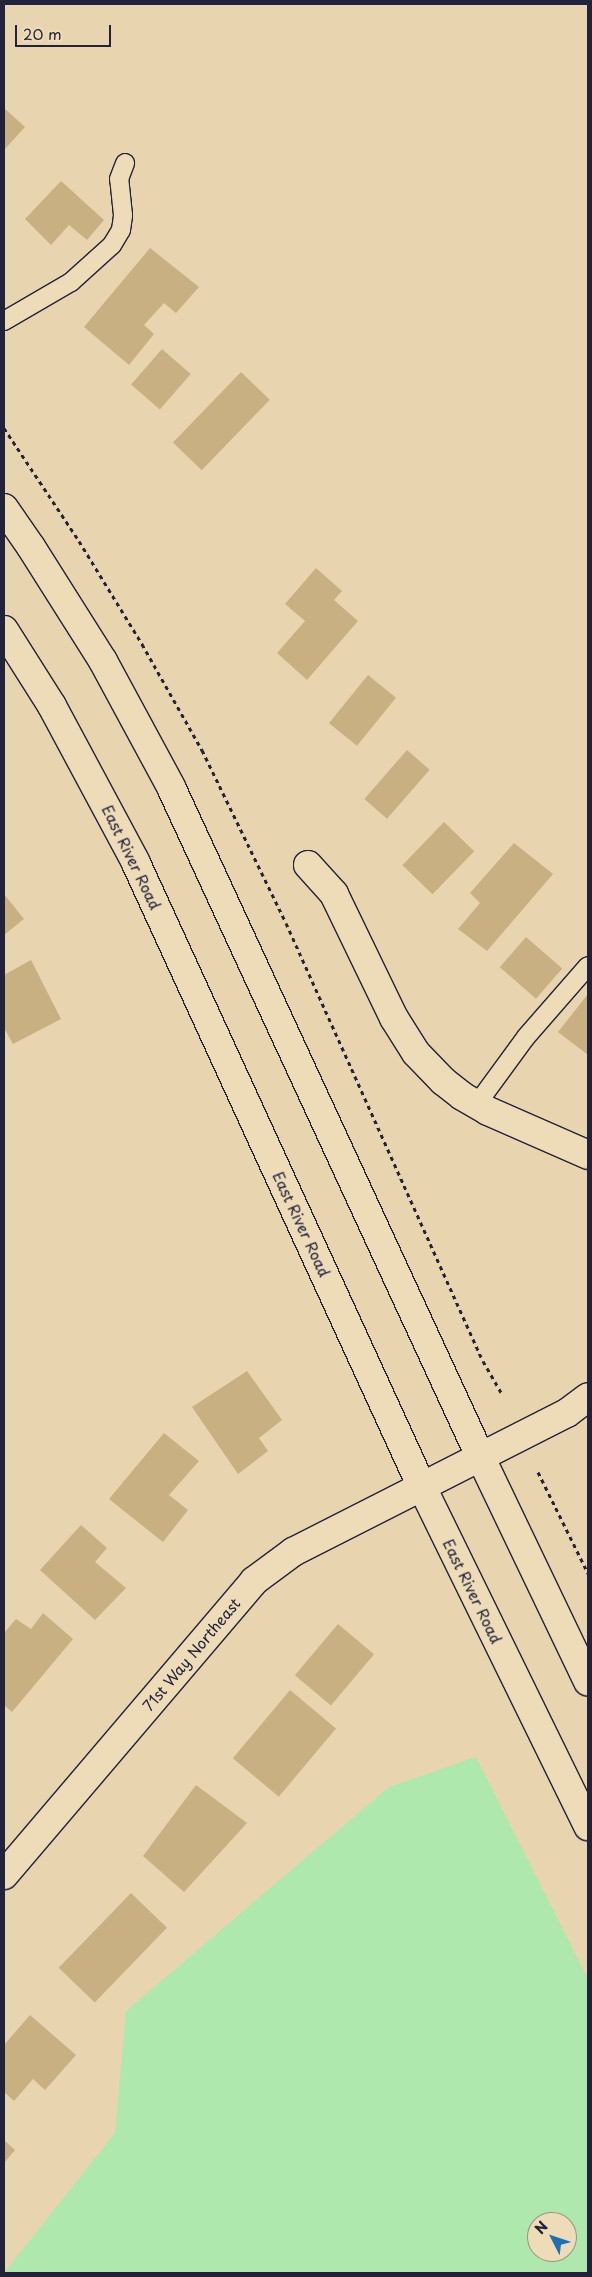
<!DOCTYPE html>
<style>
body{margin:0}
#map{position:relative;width:592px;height:2277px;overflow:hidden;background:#e8d4af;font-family:"Playpen Sans",sans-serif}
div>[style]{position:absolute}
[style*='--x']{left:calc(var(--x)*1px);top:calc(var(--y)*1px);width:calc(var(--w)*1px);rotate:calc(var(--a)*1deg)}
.green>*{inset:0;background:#aee8ad}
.building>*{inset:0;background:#c8b082;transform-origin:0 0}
.path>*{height:3px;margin-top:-1.5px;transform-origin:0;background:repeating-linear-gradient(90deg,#22223b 0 4px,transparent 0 8px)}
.roads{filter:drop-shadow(1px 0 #22223b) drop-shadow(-1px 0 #22223b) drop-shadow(0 1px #22223b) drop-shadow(0 -1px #22223b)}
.lane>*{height:18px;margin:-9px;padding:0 9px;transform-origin:9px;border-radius:9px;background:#eedcb9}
.street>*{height:28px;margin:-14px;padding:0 14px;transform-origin:14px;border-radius:14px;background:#eedcb9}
.secondary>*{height:28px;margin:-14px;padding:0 14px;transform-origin:14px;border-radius:14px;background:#eedcb9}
span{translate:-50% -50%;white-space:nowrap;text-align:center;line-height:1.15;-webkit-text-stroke:4px #eedcb9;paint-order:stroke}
.street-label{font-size:15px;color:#22223b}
.frame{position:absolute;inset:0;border:5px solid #22223b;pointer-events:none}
.north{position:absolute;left:527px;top:2212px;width:50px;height:50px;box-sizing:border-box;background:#eedcb9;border:1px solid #9c9287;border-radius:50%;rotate:311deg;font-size:14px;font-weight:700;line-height:20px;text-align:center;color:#22223b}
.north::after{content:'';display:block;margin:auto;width:18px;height:22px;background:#1f6fb2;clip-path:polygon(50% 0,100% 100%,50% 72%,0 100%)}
.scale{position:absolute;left:15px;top:25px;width:96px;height:22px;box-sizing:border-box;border:2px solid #22223b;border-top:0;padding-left:6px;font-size:15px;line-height:18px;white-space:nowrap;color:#22223b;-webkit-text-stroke:4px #eedcb9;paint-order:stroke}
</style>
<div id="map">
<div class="green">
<i style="clip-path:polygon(evenodd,476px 1757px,588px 1979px,588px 2273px,4px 2273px,115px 2133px,126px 2011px,389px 1787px,476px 1757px,537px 2222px,567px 2222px,567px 2252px,537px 2252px,537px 2222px)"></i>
</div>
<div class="building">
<i style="clip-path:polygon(4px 108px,25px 127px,4px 150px)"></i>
<i style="clip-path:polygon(61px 181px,104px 220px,87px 240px,69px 225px,51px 245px,25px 219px)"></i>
<i style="clip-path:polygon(150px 248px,199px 287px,176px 313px,164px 303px,144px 325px,154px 334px,129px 365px,84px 327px)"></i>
<i style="left:162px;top:349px;width:38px;height:47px;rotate:41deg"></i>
<i style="left:241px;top:372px;width:40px;height:98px;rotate:44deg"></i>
<i style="clip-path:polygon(316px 568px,342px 591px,334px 600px,358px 621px,307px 680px,277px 653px,305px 621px,285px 604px)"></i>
<i style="left:368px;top:675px;width:36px;height:62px;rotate:39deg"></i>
<i style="left:407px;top:750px;width:30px;height:65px;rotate:41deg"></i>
<i style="left:444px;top:822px;width:42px;height:60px;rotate:44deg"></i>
<i style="clip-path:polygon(514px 843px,553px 874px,487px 951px,458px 929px,480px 903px,470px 893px)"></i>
<i style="clip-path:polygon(4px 894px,24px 919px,4px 935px)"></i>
<i style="left:526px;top:937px;width:48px;height:40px;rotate:41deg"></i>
<i style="clip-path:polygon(31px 960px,61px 1019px,13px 1044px,4px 1028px,4px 975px)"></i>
<i style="clip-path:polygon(588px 994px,588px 1055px,558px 1032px)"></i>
<i style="clip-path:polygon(247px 1371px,282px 1420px,259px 1438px,268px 1451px,238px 1474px,192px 1407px)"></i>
<i style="clip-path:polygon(164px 1433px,199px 1461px,169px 1495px,188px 1510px,163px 1542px,109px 1499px)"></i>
<i style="clip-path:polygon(81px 1525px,107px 1548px,95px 1562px,126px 1588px,95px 1620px,40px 1570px)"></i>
<i style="clip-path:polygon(43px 1613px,73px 1639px,12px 1712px,4px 1705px,4px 1633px,16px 1619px,31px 1629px)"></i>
<i style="left:338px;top:1624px;width:47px;height:67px;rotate:40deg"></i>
<i style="left:290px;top:1690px;width:60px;height:89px;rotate:40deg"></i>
<i style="clip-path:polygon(196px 1785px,247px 1823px,184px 1892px,143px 1856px)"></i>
<i style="left:131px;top:1893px;width:50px;height:104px;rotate:44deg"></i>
<i style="clip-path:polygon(30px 2015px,76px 2055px,45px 2090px,33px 2079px,14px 2101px,4px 2092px,4px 2045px)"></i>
<i style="clip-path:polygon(4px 2140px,15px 2150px,4px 2163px)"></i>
</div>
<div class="path">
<i style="--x:4;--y:428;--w:136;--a:56.4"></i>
<i style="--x:79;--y:541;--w:121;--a:58.5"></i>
<i style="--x:142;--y:644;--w:122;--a:60.5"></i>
<i style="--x:202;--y:750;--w:192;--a:64.1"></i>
<i style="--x:286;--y:923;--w:480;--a:65.8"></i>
<i style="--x:483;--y:1361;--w:38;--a:60"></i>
<i style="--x:538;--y:1472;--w:113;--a:63.7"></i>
</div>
<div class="roads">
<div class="lane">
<i style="--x:4;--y:321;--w:78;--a:-30.2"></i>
<i style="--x:71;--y:282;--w:55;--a:-42.1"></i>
<i style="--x:112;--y:245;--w:17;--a:-59"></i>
<i style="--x:121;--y:230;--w:15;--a:-82"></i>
<i style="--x:123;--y:215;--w:36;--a:-96"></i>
<i style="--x:119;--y:179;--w:17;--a:-69"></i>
<i style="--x:477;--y:1104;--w:83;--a:-53.8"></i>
<i style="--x:526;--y:1037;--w:94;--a:-48.9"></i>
</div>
<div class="street">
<i style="--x:308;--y:865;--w:39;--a:48"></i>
<i style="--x:334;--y:894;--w:138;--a:64.2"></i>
<i style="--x:394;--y:1018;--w:41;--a:57.8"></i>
<i style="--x:416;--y:1053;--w:39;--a:46"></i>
<i style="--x:443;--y:1081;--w:24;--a:38"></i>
<i style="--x:462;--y:1096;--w:30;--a:30"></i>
<i style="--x:488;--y:1111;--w:109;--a:23.7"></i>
<i style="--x:4;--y:1875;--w:386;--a:-49.6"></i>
<i style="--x:254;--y:1581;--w:49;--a:-36.6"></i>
<i style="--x:293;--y:1552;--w:307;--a:-26.9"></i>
<i style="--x:567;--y:1413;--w:26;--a:-37"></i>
</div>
<div class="secondary">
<i style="--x:4;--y:508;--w:47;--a:55.3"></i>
<i style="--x:31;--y:547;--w:135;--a:57.7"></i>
<i style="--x:103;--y:661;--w:143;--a:61.6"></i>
<i style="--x:171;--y:787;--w:737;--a:65.21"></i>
<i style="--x:480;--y:1456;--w:250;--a:64.4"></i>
<i style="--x:4;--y:630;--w:90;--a:57.7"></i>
<i style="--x:52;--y:706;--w:176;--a:61.8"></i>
<i style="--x:135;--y:861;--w:686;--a:65.38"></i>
<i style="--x:421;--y:1485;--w:380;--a:63.9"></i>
</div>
</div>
<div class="street-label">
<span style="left:132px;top:857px;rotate:64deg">East River Road</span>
<span style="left:302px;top:1224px;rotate:65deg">East River Road</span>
<span style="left:473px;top:1591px;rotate:64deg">East River Road</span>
<span style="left:191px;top:1654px;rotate:-50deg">71st Way Northeast</span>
</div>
<div class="frame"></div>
<div class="north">N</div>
<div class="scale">20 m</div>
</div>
